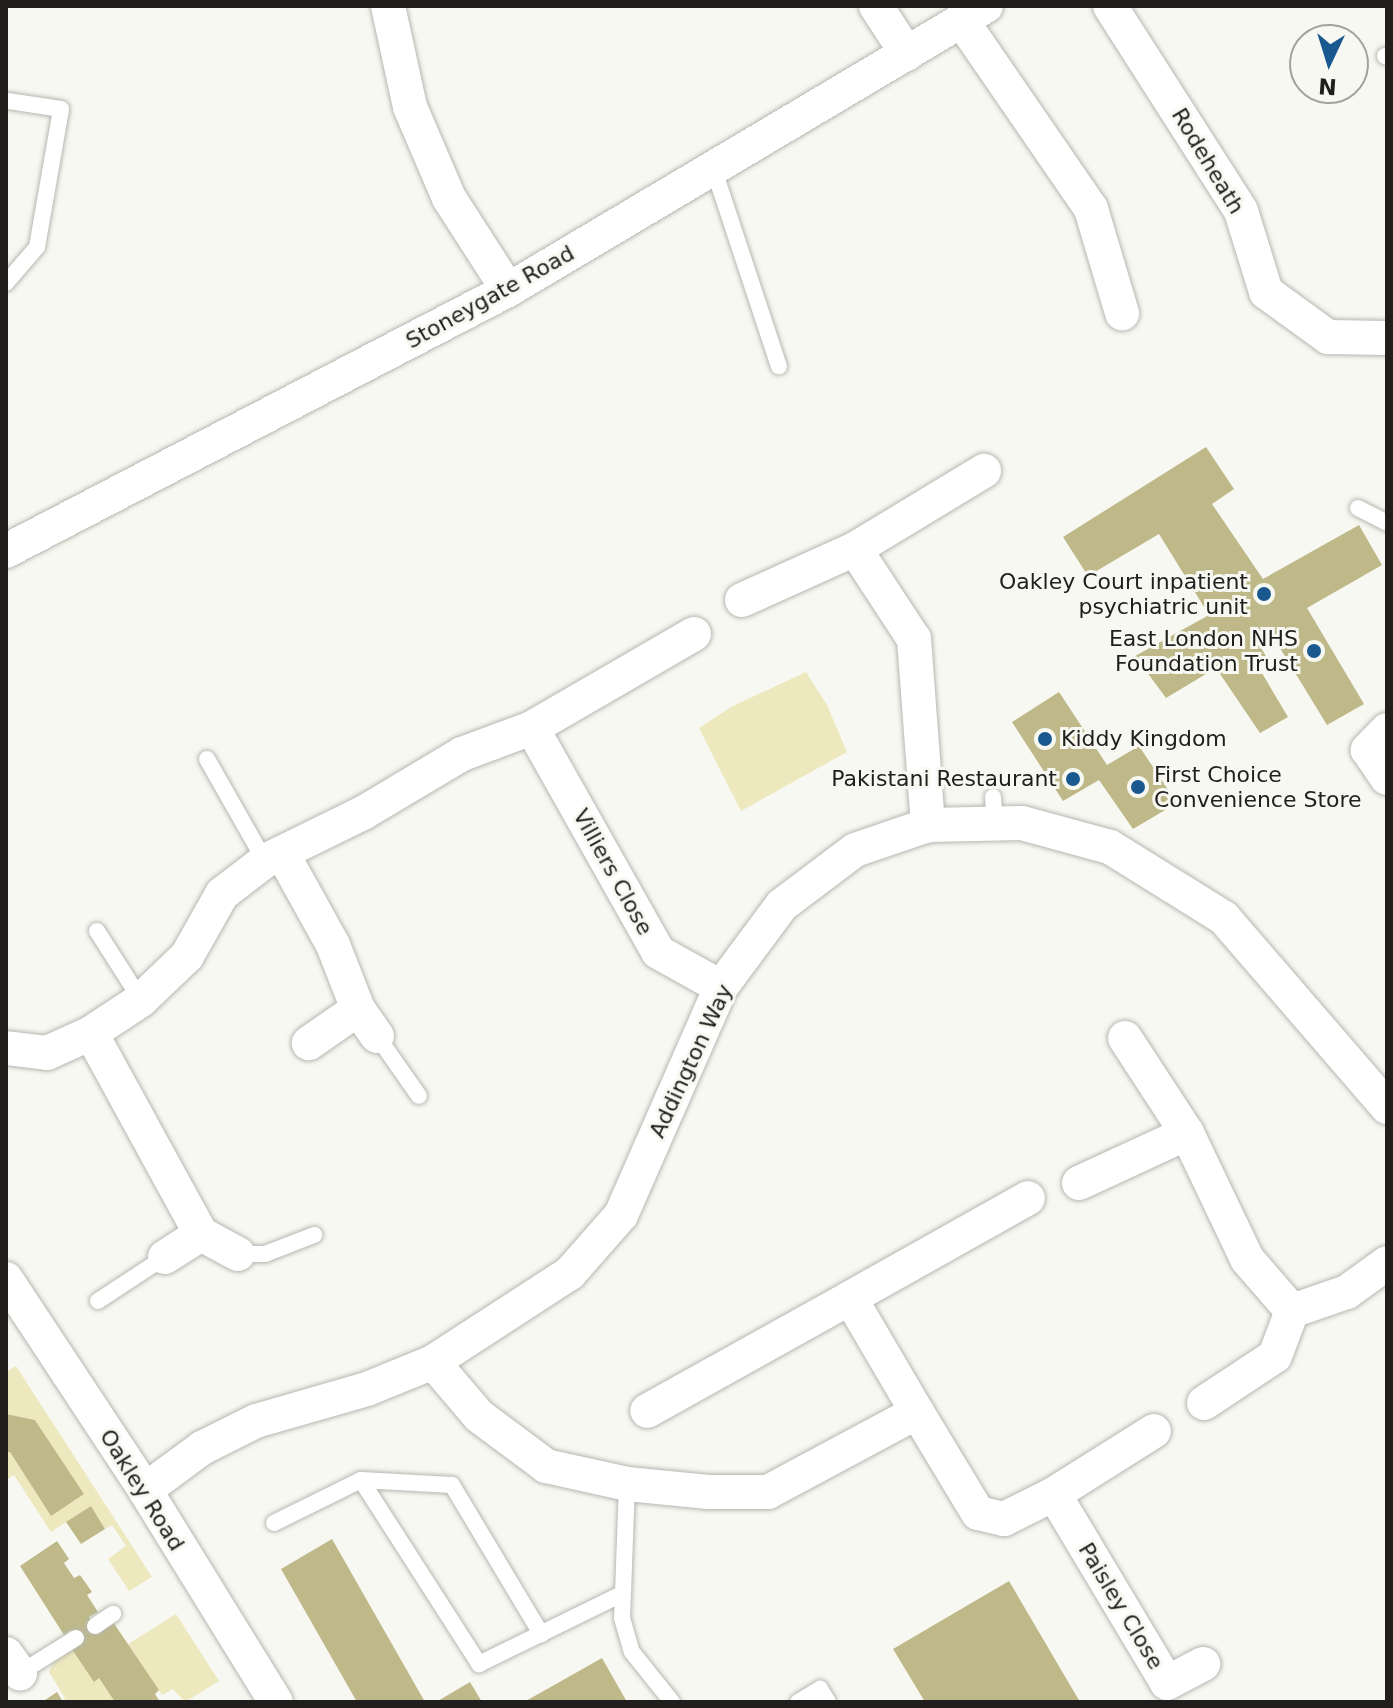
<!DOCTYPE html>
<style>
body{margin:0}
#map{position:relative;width:1393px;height:1708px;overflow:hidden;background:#f8f8f2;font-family:"DejaVu Sans",sans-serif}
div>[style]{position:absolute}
.green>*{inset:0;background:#ede8bd}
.building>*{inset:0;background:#bfb989}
.roads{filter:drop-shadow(0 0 2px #b7b7b1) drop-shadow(0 0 2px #b7b7b1)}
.service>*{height:16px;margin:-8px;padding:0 8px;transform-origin:8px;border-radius:8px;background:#fff}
.minor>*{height:34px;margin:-17px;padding:0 17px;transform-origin:17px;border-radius:17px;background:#fff}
.dots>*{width:22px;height:22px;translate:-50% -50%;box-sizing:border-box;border:4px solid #f8f8f2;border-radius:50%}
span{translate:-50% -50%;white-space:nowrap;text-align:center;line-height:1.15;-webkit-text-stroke:6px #f8f8f2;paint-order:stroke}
.street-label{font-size:22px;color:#201f1d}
.poi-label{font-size:22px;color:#201f1d}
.right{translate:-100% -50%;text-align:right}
.left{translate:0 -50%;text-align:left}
.frame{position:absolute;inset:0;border:8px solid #201f1d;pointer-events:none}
.north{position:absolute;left:1289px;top:24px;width:80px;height:80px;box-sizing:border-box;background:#f8f8f2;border:2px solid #a2a19d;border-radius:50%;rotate:184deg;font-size:22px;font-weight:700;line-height:32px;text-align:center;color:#201f1d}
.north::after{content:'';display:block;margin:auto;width:28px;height:36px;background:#1a598f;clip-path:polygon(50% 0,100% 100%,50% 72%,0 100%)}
</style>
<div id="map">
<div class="green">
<i style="clip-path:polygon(806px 672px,827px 705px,847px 752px,741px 811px,699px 728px,731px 707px)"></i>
<i style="clip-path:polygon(16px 1366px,152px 1577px,129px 1591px,108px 1559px,126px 1546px,112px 1525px,105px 1529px,91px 1506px,51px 1532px,14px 1475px,6px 1480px,6px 1452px,10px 1452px,51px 1515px,84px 1494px,35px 1420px,6px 1414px,6px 1372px)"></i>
<i style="clip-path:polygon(176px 1614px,219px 1681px,185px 1702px,173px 1689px,162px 1695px,128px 1644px)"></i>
<i style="clip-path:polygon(71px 1648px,94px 1681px,99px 1678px,115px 1702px,63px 1702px,65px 1698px,49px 1672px,55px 1659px)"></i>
</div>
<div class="building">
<i style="clip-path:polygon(1206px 447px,1234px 489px,1212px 504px,1263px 579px,1359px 525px,1382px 565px,1307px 608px,1364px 704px,1327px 725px,1269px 630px,1256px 639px,1267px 658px,1256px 663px,1288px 717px,1260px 733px,1216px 668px,1166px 698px,1135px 656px,1209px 615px,1159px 534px,1088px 576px,1063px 537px)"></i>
<i style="clip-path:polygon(1059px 692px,1107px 765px,1139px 746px,1177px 803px,1133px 829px,1099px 780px,1063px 801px,1012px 722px)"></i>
<i style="clip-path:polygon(6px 1414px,35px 1420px,84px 1494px,51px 1516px,10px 1452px,6px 1452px)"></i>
<i style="clip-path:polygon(91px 1506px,105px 1529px,81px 1544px,66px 1522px)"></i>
<i style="clip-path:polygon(332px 1539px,425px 1702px,357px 1702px,281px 1569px)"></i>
<i style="clip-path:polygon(57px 1541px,69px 1559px,64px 1563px,74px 1578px,80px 1575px,92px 1592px,87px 1595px,98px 1612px,89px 1617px,98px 1631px,113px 1622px,159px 1690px,155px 1694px,160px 1702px,115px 1702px,99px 1678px,94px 1682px,71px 1648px,79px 1643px,71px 1630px,64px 1635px,20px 1566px)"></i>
<i style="clip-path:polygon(1009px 1581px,1080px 1702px,925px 1702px,893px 1649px)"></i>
<i style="clip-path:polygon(602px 1658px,627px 1702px,524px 1702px)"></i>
<i style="clip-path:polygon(470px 1682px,482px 1702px,436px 1702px)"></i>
<i style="clip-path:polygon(57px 1692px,63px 1702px,42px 1702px)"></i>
</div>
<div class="roads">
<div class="service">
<i style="left:1385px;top:56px;width:2px;rotate:27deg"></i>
<i style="left:713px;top:167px;width:210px;rotate:71.7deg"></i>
<i style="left:6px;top:283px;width:48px;rotate:-49.3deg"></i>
<i style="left:37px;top:247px;width:140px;rotate:-80.1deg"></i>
<i style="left:61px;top:109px;width:54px;rotate:-171.4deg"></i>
<i style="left:1358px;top:508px;width:33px;rotate:27deg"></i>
<i style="left:207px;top:759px;width:117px;rotate:60.4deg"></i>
<i style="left:993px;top:797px;width:26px;rotate:86deg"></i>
<i style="left:97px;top:931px;width:82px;rotate:57.5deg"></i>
<i style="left:377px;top:1036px;width:73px;rotate:55deg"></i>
<i style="left:238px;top:1254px;width:27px"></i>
<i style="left:265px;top:1254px;width:53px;rotate:-21.2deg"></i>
<i style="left:98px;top:1301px;width:80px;rotate:-33.3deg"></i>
<i style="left:361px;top:1480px;width:219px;rotate:57.3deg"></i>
<i style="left:479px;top:1664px;width:159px;rotate:-26.1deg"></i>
<i style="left:627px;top:1484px;width:134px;rotate:92.1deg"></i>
<i style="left:622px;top:1618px;width:35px;rotate:74deg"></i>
<i style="left:632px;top:1652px;width:64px;rotate:51.3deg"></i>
<i style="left:274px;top:1523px;width:97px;rotate:-26.3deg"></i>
<i style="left:361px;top:1480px;width:91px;rotate:3.1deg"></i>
<i style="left:452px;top:1485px;width:174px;rotate:59.1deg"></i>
<i style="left:95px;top:1626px;width:22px;rotate:-34deg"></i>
<i style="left:20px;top:1673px;width:66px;rotate:-32deg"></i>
<i style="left:798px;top:1702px;width:26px;rotate:-31deg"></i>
<i style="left:820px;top:1689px;width:15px;rotate:58deg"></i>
</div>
<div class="minor">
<i style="left:388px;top:6px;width:103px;rotate:77.7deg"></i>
<i style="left:410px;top:107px;width:99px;rotate:66.8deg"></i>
<i style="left:449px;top:198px;width:109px;rotate:57.3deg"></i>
<i style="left:876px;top:6px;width:57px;rotate:57.1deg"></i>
<i style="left:1110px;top:6px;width:243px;rotate:57.4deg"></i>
<i style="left:1241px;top:211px;width:85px;rotate:72.8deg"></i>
<i style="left:1266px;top:292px;width:77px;rotate:36deg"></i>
<i style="left:1328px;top:337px;width:59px;rotate:1deg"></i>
<i style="left:962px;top:21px;width:228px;rotate:55.5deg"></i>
<i style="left:1091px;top:209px;width:109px;rotate:73.4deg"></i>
<i style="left:855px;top:549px;width:108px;rotate:56.8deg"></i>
<i style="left:914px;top:639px;width:187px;rotate:85.7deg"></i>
<i style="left:6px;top:551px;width:566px;rotate:-27.47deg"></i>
<i style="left:508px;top:290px;width:556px;rotate:-30.72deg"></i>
<i style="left:742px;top:600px;width:124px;rotate:-24.3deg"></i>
<i style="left:855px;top:549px;width:151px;rotate:-31.2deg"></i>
<i style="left:694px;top:634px;width:187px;rotate:149.9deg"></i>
<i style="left:532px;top:728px;width:257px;rotate:60.6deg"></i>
<i style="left:658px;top:952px;width:72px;rotate:29.1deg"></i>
<i style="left:1387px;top:730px;width:28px;rotate:134deg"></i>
<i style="left:1368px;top:750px;width:34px;rotate:56deg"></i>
<i style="left:282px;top:853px;width:105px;rotate:61deg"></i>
<i style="left:333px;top:945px;width:69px;rotate:68.7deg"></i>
<i style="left:358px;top:1009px;width:60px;rotate:145.2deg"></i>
<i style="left:358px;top:1009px;width:33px;rotate:55deg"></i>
<i style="left:1125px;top:1038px;width:113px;rotate:56.9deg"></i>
<i style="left:1187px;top:1133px;width:140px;rotate:64.5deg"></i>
<i style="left:1247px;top:1259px;width:69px;rotate:49.1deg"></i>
<i style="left:1292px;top:1311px;width:58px;rotate:-19.1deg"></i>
<i style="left:1347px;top:1292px;width:49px;rotate:-35.9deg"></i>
<i style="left:6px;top:1048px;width:41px;rotate:7deg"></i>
<i style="left:47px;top:1053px;width:48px;rotate:-24.4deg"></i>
<i style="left:1079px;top:1183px;width:119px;rotate:-24.8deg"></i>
<i style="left:201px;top:1234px;width:229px;rotate:-118.7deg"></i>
<i style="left:91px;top:1033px;width:60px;rotate:-33.4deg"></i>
<i style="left:141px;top:1000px;width:64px;rotate:-43.7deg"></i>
<i style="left:187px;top:956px;width:71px;rotate:-60.6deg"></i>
<i style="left:222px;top:894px;width:54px;rotate:-37.5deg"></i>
<i style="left:265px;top:861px;width:109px;rotate:-26.1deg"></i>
<i style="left:363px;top:813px;width:115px;rotate:-30.8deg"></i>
<i style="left:462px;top:754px;width:75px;rotate:-20.4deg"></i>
<i style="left:165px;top:1257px;width:43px;rotate:-32.6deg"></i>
<i style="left:201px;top:1234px;width:42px;rotate:28.4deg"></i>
<i style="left:6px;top:1279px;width:253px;rotate:56.6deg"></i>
<i style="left:145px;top:1490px;width:249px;rotate:58.3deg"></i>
<i style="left:850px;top:1298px;width:204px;rotate:-29.3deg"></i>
<i style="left:433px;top:1362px;width:71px;rotate:49.6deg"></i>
<i style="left:479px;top:1416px;width:84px;rotate:36.7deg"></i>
<i style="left:546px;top:1466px;width:83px;rotate:12.5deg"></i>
<i style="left:627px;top:1484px;width:82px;rotate:5.6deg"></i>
<i style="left:709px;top:1492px;width:59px"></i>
<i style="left:768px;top:1492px;width:169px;rotate:-28.2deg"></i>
<i style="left:917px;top:1412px;width:132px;rotate:-120.4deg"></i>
<i style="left:850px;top:1298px;width:232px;rotate:150.9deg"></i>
<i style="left:1204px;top:1403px;width:85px;rotate:-33.5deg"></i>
<i style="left:1275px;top:1356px;width:48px;rotate:-69.3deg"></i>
<i style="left:917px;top:1412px;width:118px;rotate:58.9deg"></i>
<i style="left:978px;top:1513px;width:27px;rotate:13deg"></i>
<i style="left:1004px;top:1519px;width:56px;rotate:-26.6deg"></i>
<i style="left:1054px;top:1494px;width:118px;rotate:-32.2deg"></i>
<i style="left:145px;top:1490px;width:71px;rotate:-36.4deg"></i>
<i style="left:202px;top:1448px;width:60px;rotate:-26.6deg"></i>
<i style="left:256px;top:1421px;width:116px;rotate:-16.1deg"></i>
<i style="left:367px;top:1389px;width:71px;rotate:-22.2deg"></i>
<i style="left:433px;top:1362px;width:163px;rotate:-33deg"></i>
<i style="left:570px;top:1273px;width:77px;rotate:-48.7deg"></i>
<i style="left:621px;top:1215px;width:249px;rotate:-66.3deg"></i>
<i style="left:721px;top:987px;width:102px;rotate:-53.4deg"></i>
<i style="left:782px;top:905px;width:91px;rotate:-37deg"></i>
<i style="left:855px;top:850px;width:77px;rotate:-18.9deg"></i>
<i style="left:928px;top:825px;width:94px;rotate:-1.2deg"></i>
<i style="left:1022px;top:823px;width:91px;rotate:15.3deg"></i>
<i style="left:1110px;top:847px;width:134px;rotate:31.9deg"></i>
<i style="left:1224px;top:918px;width:250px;rotate:49.2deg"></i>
<i style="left:1054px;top:1494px;width:220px;rotate:59.1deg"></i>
<i style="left:1167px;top:1683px;width:41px;rotate:-27.8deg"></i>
<i style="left:6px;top:1654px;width:24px;rotate:54deg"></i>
</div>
</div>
<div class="dots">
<i style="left:1264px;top:594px;background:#1a598f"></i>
<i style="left:1314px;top:651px;background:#1a598f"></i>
<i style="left:1045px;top:739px;background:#1a598f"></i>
<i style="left:1073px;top:779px;background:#1a598f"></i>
<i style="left:1138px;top:787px;background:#1a598f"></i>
</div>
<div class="street-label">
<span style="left:1208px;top:161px;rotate:59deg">Rodeheath</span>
<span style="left:490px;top:297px;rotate:-29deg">Stoneygate Road</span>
<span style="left:613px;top:872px;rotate:61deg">Villiers Close</span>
<span style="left:691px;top:1061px;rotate:-65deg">Addington Way</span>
<span style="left:142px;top:1490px;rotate:58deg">Oakley Road</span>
<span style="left:1121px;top:1606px;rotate:59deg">Paisley Close</span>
</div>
<div class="poi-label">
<span class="right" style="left:1248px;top:594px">Oakley Court inpatient<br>psychiatric unit</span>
<span class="right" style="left:1298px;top:651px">East London NHS<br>Foundation Trust</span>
<span class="left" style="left:1061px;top:739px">Kiddy Kingdom</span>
<span class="left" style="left:1154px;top:787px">First Choice<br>Convenience Store</span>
<span class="right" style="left:1057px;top:779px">Pakistani Restaurant</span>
</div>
<div class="frame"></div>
<div class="north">N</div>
</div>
